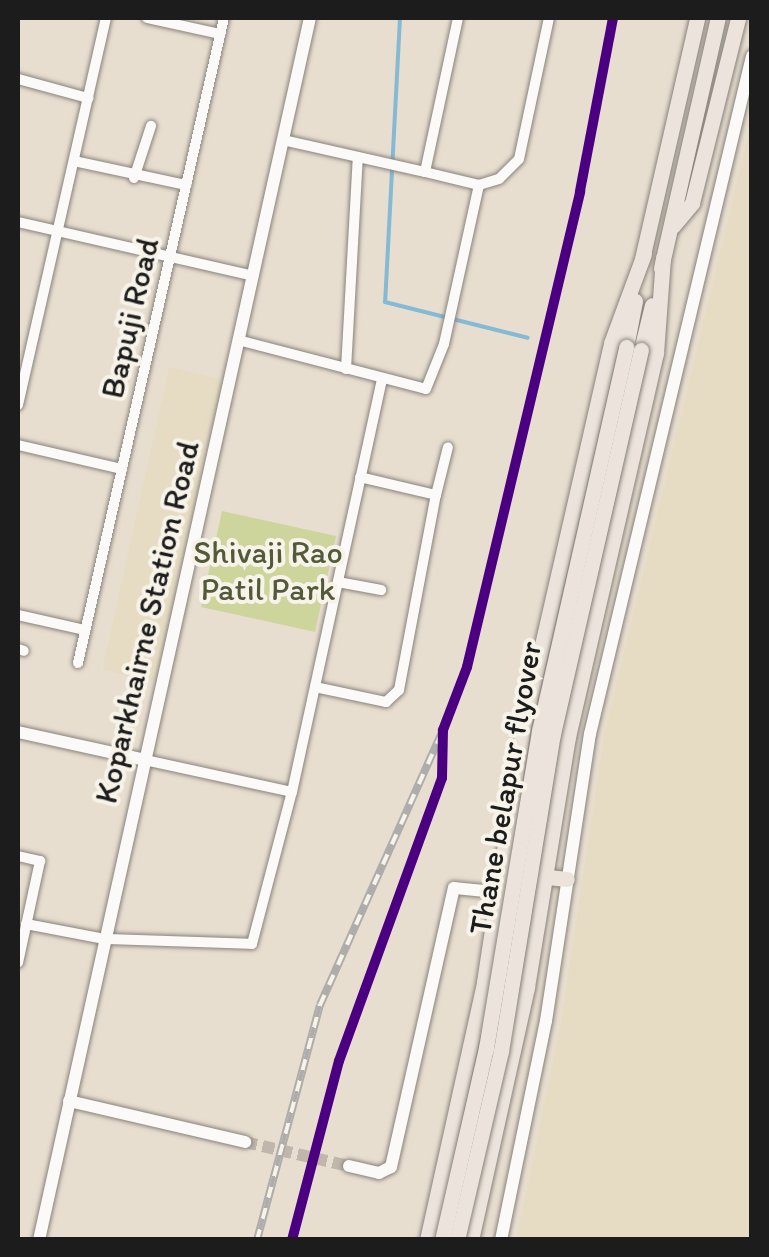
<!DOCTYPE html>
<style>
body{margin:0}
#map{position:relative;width:769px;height:1257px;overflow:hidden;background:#e8ded0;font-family:Itim,sans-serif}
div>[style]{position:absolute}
.built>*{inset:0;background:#e6dcc4}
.green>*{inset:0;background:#cdd59c}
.stream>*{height:4px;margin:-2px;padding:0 2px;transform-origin:2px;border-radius:2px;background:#84bad3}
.tertiary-tunnel>*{height:12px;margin-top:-6px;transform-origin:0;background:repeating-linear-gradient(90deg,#bfb7ac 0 12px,transparent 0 18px)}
.roads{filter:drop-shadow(0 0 2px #88837c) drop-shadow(0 0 2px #88837c)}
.minor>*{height:10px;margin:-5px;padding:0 5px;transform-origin:5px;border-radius:5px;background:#fcfaf8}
.tertiary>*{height:12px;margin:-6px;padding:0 6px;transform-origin:6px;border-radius:6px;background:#fcfaf8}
.primary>*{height:15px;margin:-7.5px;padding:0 7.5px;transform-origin:7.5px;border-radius:7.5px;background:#ece4dc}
.rail>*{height:8px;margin-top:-4px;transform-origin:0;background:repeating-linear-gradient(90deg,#f7f3e8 0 11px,#aeadab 0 22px);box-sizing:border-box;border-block:2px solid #aeadab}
.bridges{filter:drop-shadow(0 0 2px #88837c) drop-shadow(0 0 2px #88837c)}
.primary-bridge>*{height:15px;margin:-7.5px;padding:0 7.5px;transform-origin:7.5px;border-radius:7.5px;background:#ece4dc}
.rail-1>*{height:10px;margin:-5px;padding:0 5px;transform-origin:5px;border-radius:5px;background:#4b0082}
span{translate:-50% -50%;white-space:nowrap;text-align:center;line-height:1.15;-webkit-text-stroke:8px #f7f3e8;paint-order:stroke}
.street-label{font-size:32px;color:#1c1c1c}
.park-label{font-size:32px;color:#525a3a}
.frame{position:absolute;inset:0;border:20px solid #1c1c1c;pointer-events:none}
</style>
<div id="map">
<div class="built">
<i style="clip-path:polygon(751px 122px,751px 1239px,516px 1239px,561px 1021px,604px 735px)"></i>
<i style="clip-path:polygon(169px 367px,222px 379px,155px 682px,102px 670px)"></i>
</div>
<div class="green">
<i style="clip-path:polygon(222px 511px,336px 536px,315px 632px,201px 607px)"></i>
</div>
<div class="stream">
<i style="left:400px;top:18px;width:284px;rotate:93deg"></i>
<i style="left:385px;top:302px;width:147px;rotate:14.1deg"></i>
</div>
<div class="tertiary-tunnel">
<i style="left:245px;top:1142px;width:107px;rotate:13deg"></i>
</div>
<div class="roads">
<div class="minor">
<i style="left:147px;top:18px;width:75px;rotate:12.4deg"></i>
<i style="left:458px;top:18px;width:157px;rotate:102.1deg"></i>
<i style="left:425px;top:172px;width:56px;rotate:13.5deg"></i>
<i style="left:479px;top:185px;width:21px;rotate:-17deg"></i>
<i style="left:499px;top:179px;width:28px;rotate:-45deg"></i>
<i style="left:519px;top:159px;width:144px;rotate:-78deg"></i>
<i style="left:18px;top:79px;width:73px;rotate:15.2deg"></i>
<i style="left:283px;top:140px;width:146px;rotate:12.7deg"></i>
<i style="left:74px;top:161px;width:115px;rotate:12.1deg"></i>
<i style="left:134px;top:178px;width:55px;rotate:-71.9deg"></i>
<i style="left:18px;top:222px;width:241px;rotate:12.9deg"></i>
<i style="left:238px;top:340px;width:194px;rotate:14.6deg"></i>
<i style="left:426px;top:389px;width:48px;rotate:-68.2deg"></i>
<i style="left:444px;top:344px;width:163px;rotate:-77.6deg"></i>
<i style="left:346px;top:369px;width:212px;rotate:-86.8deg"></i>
<i style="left:18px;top:405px;width:397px;rotate:-77.2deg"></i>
<i style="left:18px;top:445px;width:107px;rotate:13deg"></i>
<i style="left:436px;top:495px;width:49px;rotate:-76deg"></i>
<i style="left:338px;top:582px;width:44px;rotate:10.5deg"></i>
<i style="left:18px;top:615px;width:69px;rotate:12.6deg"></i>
<i style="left:18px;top:649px;width:6px;rotate:18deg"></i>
<i style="left:78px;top:663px;width:661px;rotate:-77.25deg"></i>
<i style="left:315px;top:687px;width:73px;rotate:11.9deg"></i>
<i style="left:386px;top:702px;width:18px;rotate:-43deg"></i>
<i style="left:399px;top:690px;width:198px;rotate:-79.3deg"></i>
<i style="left:436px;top:495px;width:78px;rotate:-166.7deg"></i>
<i style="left:145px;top:760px;width:150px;rotate:12.3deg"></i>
<i style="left:292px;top:792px;width:423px;rotate:-77.7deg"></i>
<i style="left:18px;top:856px;width:23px;rotate:13deg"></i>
<i style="left:40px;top:861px;width:104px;rotate:102.2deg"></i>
<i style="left:26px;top:924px;width:80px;rotate:10.8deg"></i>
<i style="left:105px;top:939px;width:147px;rotate:1.9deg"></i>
<i style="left:252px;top:944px;width:157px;rotate:-75.3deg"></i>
</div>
<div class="tertiary">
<i style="left:18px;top:732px;width:130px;rotate:12.4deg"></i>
<i style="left:69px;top:1101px;width:181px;rotate:13.1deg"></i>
<i style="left:349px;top:1166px;width:31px;rotate:13deg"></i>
<i style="left:379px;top:1173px;width:13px;rotate:-27deg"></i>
<i style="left:391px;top:1167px;width:286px;rotate:-77.3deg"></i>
<i style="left:454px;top:888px;width:50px;rotate:5.7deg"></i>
<i style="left:39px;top:1240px;width:1252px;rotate:-77.5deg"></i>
<i style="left:501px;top:1240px;width:224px;rotate:-78.4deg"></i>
<i style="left:546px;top:1021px;width:290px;rotate:-81.3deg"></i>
<i style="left:590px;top:734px;width:697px;rotate:-76.56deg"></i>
</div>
<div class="primary">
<i style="left:673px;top:226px;width:30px;rotate:-50deg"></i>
<i style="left:692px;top:203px;width:191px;rotate:-76deg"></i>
<i style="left:642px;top:259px;width:247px;rotate:-77.1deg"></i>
<i style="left:661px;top:268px;width:256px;rotate:-77.2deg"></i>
<i style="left:626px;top:347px;width:47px;rotate:-78.9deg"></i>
<i style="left:641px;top:350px;width:46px;rotate:-76.3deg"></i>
<i style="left:538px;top:876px;width:29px;rotate:6deg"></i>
<i style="left:427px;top:1240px;width:264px;rotate:-77.5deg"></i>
<i style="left:484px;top:982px;width:257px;rotate:-81.3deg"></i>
<i style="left:523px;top:728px;width:395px;rotate:-77.1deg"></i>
<i style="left:611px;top:343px;width:95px;rotate:-69.7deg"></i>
<i style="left:471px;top:1240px;width:259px;rotate:-77.5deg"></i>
<i style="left:527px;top:987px;width:253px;rotate:-80.7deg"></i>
<i style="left:568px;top:737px;width:394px;rotate:-77.1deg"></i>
<i style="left:656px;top:353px;width:95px;rotate:-85.8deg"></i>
</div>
</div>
<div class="rail">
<i style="left:257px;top:1240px;width:243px;rotate:-75deg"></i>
<i style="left:320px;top:1005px;width:301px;rotate:-65.9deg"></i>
</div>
<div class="bridges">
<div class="primary-bridge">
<i style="left:442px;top:1240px;width:197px;rotate:-77.1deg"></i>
<i style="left:486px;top:1048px;width:321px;rotate:-80.5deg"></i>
<i style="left:539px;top:731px;width:394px;rotate:-77.2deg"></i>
<i style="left:457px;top:1240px;width:194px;rotate:-76.9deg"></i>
<i style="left:501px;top:1051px;width:321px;rotate:-80.7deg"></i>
<i style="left:553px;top:734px;width:394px;rotate:-77.1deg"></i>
</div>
</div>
<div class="rail-1">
<i style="left:292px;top:1240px;width:185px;rotate:-75.3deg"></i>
<i style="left:339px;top:1061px;width:301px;rotate:-70deg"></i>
<i style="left:442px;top:778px;width:48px;rotate:-88.8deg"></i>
<i style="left:443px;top:730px;width:67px;rotate:-69.1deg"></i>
<i style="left:467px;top:667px;width:489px;rotate:-76.6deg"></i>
<i style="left:580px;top:191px;width:176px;rotate:-79.2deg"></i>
</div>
<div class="street-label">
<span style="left:130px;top:318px;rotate:-77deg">Bapuji Road</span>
<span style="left:147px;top:622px;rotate:-77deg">Koparkhairne Station Road</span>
<span style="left:505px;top:788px;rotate:-80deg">Thane belapur flyover</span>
</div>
<div class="park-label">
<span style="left:268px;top:571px">Shivaji Rao<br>Patil Park</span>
</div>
<div class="frame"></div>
</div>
